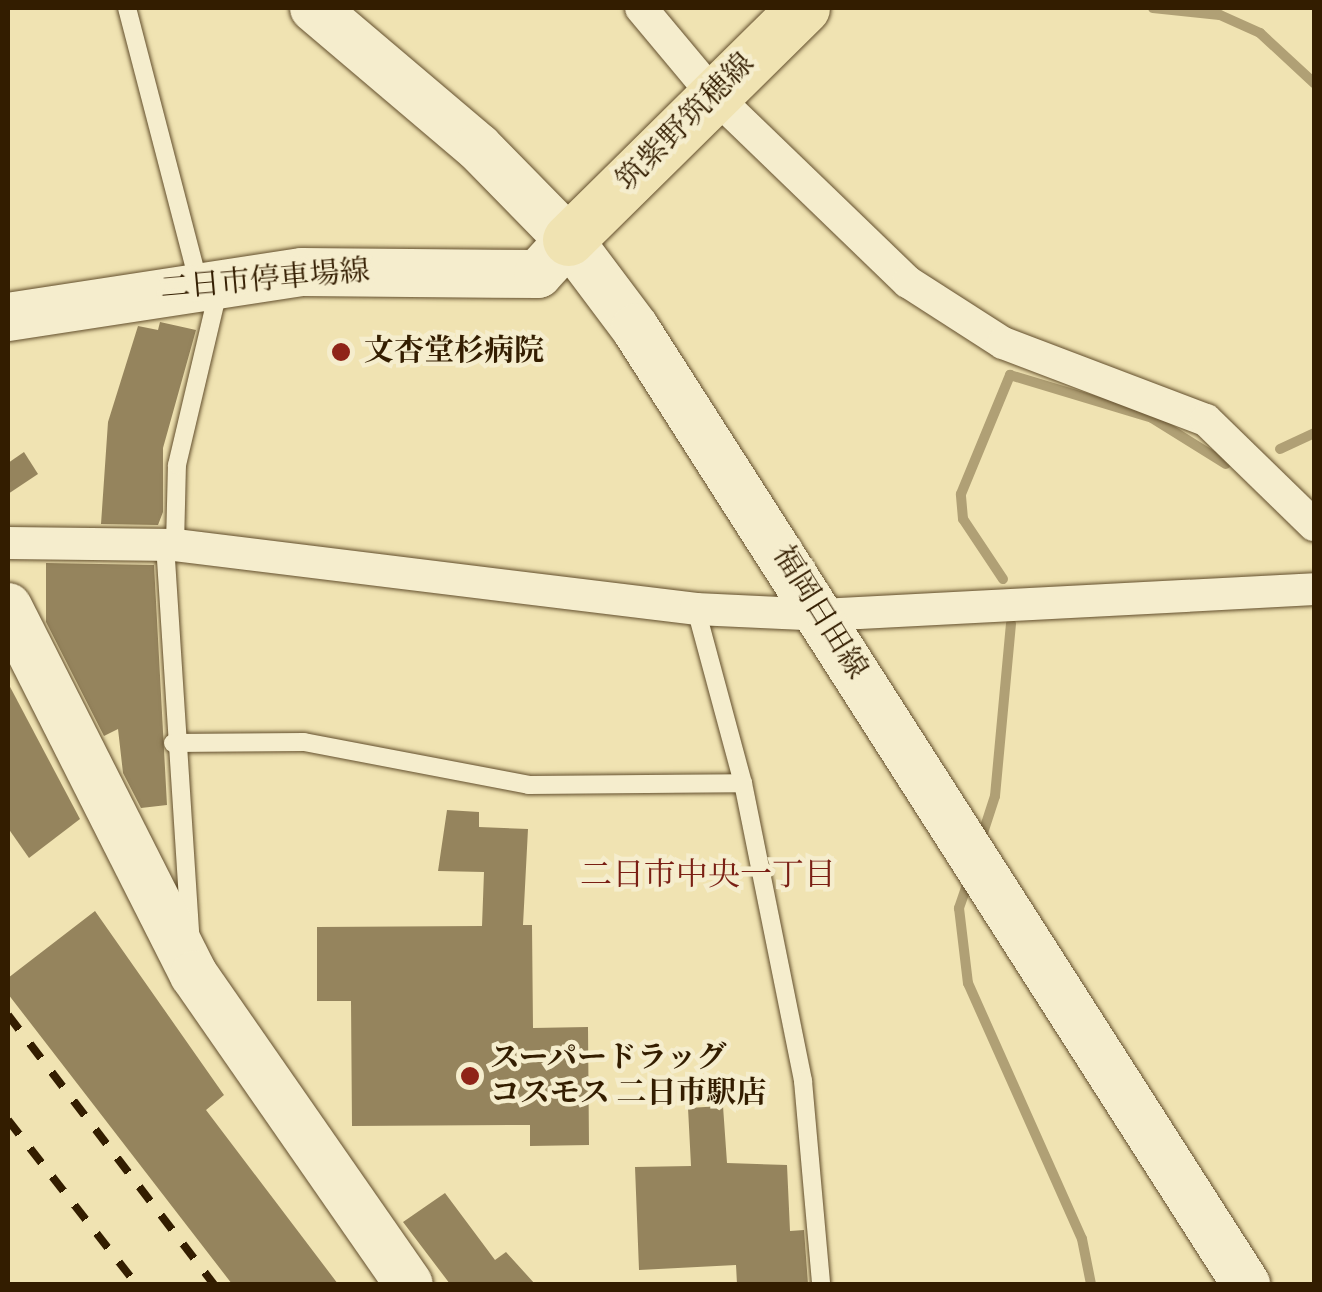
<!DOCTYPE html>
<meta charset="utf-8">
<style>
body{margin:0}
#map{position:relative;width:1322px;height:1292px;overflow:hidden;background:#f0e3b2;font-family:"IM FELL English","Noto Serif JP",serif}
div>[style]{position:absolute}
.stream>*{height:10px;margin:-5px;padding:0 5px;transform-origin:5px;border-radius:5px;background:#b0a075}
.building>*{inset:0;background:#95845d}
.roads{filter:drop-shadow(0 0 2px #624e2c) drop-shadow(0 0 2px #624e2c)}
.lane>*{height:18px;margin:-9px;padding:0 9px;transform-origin:9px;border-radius:9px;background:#f5edcd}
.street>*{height:32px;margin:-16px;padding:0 16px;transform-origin:16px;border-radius:16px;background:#f5edcd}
.secondary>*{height:48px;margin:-24px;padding:0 24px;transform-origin:24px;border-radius:24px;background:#f5edcd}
.primary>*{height:52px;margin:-26px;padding:0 26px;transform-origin:26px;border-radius:26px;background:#f0e3b2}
.rail>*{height:8px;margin-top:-4px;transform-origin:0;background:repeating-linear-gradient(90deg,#331d00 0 18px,transparent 0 36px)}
.dots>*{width:28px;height:28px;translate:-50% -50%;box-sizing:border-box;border:5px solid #f5edcd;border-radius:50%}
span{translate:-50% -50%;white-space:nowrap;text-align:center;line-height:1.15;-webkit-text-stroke:9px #f5edcd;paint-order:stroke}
.street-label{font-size:30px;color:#331d00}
.poi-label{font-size:30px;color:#331d00;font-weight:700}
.left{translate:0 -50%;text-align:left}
.neighbourhood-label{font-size:32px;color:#7a1f14}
.frame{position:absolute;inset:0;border:10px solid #331d00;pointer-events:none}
</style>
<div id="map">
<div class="stream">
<i style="left:1153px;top:8px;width:67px;rotate:6deg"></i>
<i style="left:1220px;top:15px;width:44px;rotate:24.2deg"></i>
<i style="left:1260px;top:33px;width:74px;rotate:42.8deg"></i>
<i style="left:1280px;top:449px;width:38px;rotate:-25deg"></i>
<i style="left:1003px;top:579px;width:72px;rotate:-123.7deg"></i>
<i style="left:963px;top:519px;width:25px;rotate:-95deg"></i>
<i style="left:961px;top:494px;width:129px;rotate:-67.6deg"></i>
<i style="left:1010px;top:375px;width:148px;rotate:16.8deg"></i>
<i style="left:1152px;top:418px;width:87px;rotate:31.9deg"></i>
<i style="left:983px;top:833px;width:39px;rotate:-72deg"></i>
<i style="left:995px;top:796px;width:173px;rotate:-84.7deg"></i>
<i style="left:968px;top:882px;width:28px;rotate:109deg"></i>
<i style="left:959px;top:908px;width:76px;rotate:83.2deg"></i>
<i style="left:968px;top:983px;width:280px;rotate:66deg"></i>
<i style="left:1082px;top:1239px;width:46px;rotate:78.7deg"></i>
</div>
<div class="building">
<i style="clip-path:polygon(160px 322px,196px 330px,163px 448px,163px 512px,158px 525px,101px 524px,108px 422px,138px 326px,158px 330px)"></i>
<i style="clip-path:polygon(24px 452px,38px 474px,8px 494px,8px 463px)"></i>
<i style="clip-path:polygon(46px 563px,154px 565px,167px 805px,141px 808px,123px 773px,118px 729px,104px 736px,46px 622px)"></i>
<i style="clip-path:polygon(8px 683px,80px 819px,29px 858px,8px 828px)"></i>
<i style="clip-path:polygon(447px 810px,479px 812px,479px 827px,528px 829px,523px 925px,532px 925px,533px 1028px,588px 1027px,589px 1145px,530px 1146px,530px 1125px,352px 1126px,351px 1001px,317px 1001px,317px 927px,482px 926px,484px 872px,438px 871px)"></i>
<i style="clip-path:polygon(95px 911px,224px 1095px,206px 1110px,338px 1284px,232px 1284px,8px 994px,8px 978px)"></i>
<i style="clip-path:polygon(723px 1106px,727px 1163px,787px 1165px,790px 1231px,804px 1230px,808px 1284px,737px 1284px,736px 1265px,639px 1270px,635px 1167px,691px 1166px,688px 1108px)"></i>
<i style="clip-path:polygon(445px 1193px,495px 1260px,506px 1252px,535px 1284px,450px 1284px,403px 1222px)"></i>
</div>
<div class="roads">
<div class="lane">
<i style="left:127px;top:8px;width:285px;rotate:75.4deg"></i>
<i style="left:165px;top:544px;width:390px;rotate:86.3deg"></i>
<i style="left:175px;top:545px;width:80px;rotate:-88.6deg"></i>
<i style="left:177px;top:465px;width:183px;rotate:-76.7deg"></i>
<i style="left:696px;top:609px;width:180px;rotate:74.9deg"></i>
<i style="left:743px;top:783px;width:304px;rotate:78.6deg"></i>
<i style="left:803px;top:1081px;width:204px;rotate:84.9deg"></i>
<i style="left:173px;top:743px;width:131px;rotate:-0.4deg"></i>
<i style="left:304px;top:742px;width:229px;rotate:10.8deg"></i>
<i style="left:529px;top:785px;width:214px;rotate:-0.5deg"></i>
</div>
<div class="street">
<i style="left:641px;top:8px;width:112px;rotate:50.1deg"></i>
<i style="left:713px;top:94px;width:271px;rotate:44deg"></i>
<i style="left:908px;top:282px;width:113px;rotate:32.7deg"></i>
<i style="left:1003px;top:343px;width:217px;rotate:20.8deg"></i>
<i style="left:1206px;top:420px;width:151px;rotate:44.2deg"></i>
<i style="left:8px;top:543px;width:167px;rotate:0.7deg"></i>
<i style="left:175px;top:545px;width:525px;rotate:7deg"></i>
<i style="left:696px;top:609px;width:125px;rotate:2.7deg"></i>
<i style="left:821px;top:615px;width:494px;rotate:-3deg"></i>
</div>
<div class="secondary">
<i style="left:314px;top:8px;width:215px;rotate:40.3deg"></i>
<i style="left:478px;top:147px;width:130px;rotate:45.6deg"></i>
<i style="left:569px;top:240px;width:110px;rotate:53.1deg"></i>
<i style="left:635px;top:328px;width:1135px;rotate:57.42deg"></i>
<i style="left:8px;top:317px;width:297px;rotate:-8.7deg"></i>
<i style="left:302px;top:272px;width:236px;rotate:0.5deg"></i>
<i style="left:538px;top:274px;width:46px;rotate:-47.6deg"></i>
<i style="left:8px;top:607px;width:412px;rotate:63.2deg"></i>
<i style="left:194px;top:975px;width:376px;rotate:55.2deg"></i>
</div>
<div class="primary">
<i style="left:569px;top:240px;width:330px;rotate:-44.6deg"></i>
</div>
</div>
<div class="rail">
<i style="left:8px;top:1015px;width:339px;rotate:52.6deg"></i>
<i style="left:8px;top:1120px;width:208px;rotate:52deg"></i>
</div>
<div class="dots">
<i style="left:341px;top:352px;background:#8f2418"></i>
<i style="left:470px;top:1076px;background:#8f2418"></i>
</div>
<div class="street-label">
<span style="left:686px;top:123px;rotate:-45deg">筑紫野筑穂線</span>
<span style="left:265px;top:281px;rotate:-5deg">二日市停車場線</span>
<span style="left:819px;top:613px;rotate:58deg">福岡日田線</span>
</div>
<div class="poi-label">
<span class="left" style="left:364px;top:352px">文杏堂杉病院</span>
<span class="left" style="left:490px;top:1076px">スーパードラッグ<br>コスモス 二日市駅店</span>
</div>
<div class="neighbourhood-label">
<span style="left:708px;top:877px">二日市中央一丁目</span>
</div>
<div class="frame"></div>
</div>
